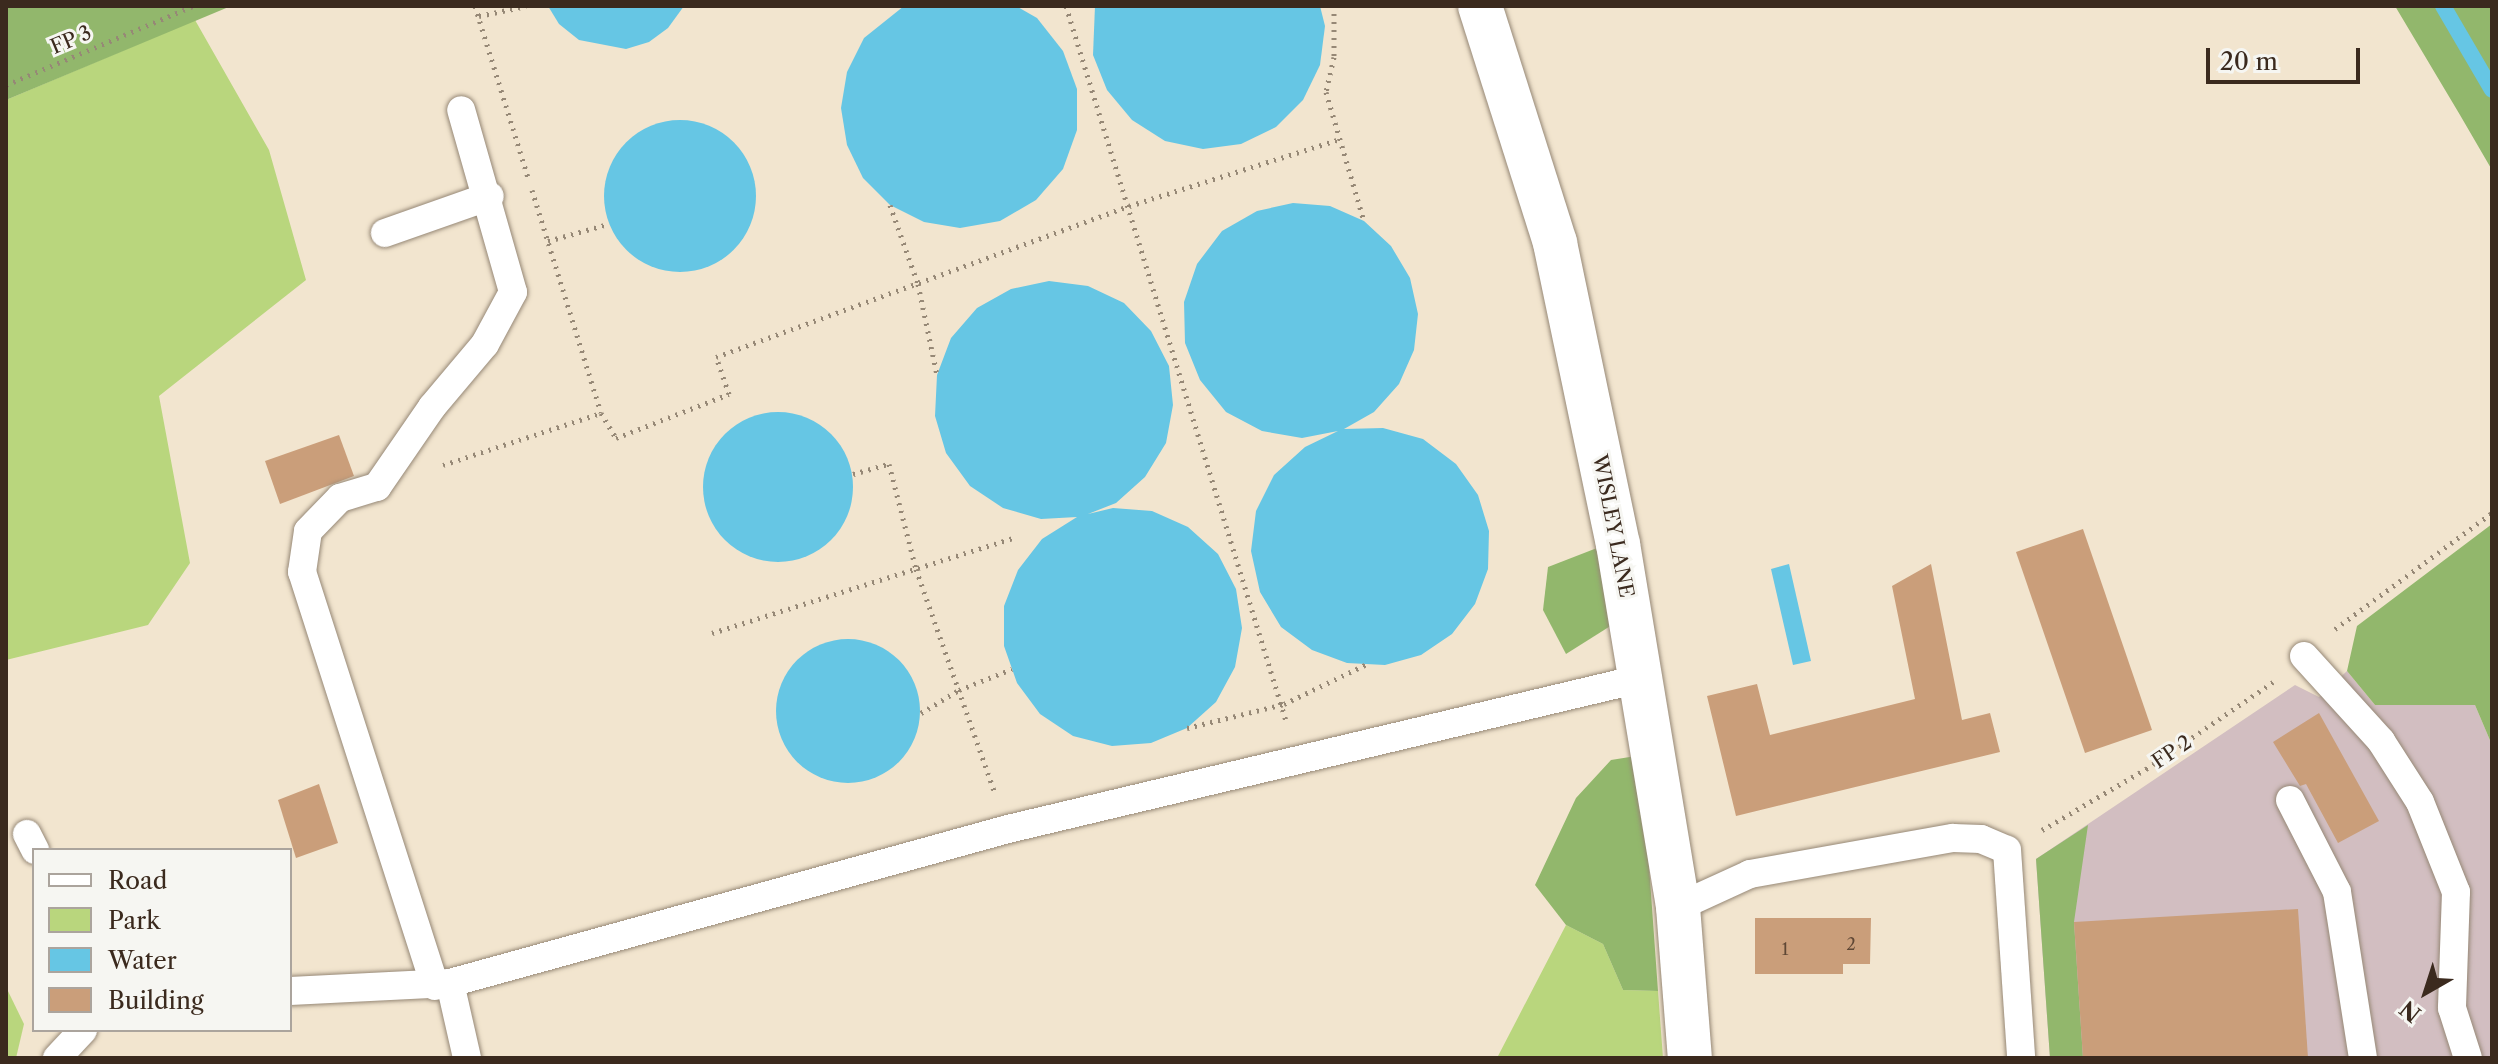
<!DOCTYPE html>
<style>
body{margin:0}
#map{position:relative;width:2498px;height:1064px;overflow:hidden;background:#f2e5cf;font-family:"Libre Caslon Text",serif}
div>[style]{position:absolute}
.industrial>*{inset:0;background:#d2bec1}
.green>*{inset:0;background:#b9d67d}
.forest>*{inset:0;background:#92b76c}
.water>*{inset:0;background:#66c6e4}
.round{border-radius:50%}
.stream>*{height:16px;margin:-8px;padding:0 8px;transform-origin:8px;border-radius:8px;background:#66c6e4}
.building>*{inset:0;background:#ca9e7a}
.path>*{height:5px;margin-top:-2.5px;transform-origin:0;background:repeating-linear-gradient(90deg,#968876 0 2px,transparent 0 8px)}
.roads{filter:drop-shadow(0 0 2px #968876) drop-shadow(0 0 2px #968876)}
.service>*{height:28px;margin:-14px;padding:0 14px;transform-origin:14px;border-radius:14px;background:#fff}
.minor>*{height:44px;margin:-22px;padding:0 22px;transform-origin:22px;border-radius:22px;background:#fff}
span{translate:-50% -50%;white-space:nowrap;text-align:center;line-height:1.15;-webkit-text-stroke:6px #f6f6f2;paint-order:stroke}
.number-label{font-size:16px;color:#5f4735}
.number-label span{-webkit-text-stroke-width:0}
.street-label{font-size:20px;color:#3b2a1e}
.frame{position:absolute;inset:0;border:8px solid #3b2a1e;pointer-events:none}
.legend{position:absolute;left:32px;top:848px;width:260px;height:184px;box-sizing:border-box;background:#f6f6f2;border:2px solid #aba49d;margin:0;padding:10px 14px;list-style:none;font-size:24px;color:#3b2a1e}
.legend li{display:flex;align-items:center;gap:16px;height:40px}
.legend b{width:40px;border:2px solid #aba49d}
.north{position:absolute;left:2386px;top:952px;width:80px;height:80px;-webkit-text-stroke:6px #f6f6f2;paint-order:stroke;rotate:219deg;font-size:22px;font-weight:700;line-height:32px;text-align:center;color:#3b2a1e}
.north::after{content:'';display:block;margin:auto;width:28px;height:36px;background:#3b2a1e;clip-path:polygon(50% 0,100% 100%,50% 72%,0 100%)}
.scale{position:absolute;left:2206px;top:48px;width:154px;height:36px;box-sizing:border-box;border:4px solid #3b2a1e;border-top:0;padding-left:10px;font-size:24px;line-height:28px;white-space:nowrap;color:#3b2a1e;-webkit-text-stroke:6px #f6f6f2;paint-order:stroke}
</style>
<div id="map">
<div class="industrial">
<i style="clip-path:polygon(2347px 671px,2375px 705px,2475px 705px,2492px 745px,2492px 1058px,2050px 1058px,2036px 859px,2295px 685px,2319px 697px)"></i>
</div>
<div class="green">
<i style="clip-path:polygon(195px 20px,269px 150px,306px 280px,159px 396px,190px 563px,148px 625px,6px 660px,6px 100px)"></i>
<i style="clip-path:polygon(1566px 925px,1603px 944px,1623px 990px,1658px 991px,1663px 1058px,1497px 1058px)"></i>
<i style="clip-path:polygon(6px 987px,24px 1024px,16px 1058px,6px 1058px)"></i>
</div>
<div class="forest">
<i style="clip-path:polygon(6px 6px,231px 6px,6px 100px)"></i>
<i style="clip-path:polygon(2395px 6px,2492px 6px,2492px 170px,2460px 115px)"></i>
<i style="clip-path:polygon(2492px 524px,2492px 745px,2475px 705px,2375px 705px,2347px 671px,2357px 626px)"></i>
<i style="clip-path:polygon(1597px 548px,1612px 625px,1566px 654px,1543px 610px,1548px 567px)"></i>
<i style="clip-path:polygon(1636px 756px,1644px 796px,1658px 991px,1623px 990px,1603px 944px,1566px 925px,1535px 885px,1576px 798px,1611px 760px)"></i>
<i style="clip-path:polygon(2088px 825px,2074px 922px,2083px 1058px,2050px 1058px,2036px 859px)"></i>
</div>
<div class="water">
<i style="clip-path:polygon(548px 6px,684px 6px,668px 28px,649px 42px,626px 49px,579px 40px,559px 24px)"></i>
<i style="clip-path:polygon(904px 6px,1016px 6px,1037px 18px,1063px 51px,1077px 89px,1077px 130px,1063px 169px,1036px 200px,1000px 221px,960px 228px,924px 222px,890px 205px,863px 178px,847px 145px,841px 108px,847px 72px,864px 38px)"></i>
<i style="clip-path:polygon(1095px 6px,1320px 6px,1325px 26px,1320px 65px,1303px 100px,1276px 127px,1241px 144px,1203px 149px,1165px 141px,1132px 120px,1107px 90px,1093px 55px)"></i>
<i class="round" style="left:604px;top:120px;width:152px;height:152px"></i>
<i style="clip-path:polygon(1293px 203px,1330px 206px,1364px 221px,1391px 246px,1410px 278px,1418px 314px,1414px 350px,1399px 384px,1374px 412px,1344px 429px,1383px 428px,1423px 439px,1456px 464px,1478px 495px,1489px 531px,1488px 569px,1475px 604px,1452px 634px,1421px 655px,1385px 665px,1347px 663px,1312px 650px,1281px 627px,1260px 592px,1251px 551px,1256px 511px,1274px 475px,1305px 447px,1338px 431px,1302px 438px,1262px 431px,1226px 412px,1200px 380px,1185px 343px,1184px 302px,1197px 264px,1222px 231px,1257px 211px)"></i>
<i style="clip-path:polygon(1049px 281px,1088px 286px,1124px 303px,1151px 331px,1169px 366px,1173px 405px,1166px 443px,1145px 477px,1116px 503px,1088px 514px,1113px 508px,1152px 511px,1188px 527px,1218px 554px,1236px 589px,1242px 628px,1235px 667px,1216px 702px,1187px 728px,1151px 743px,1112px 746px,1073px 736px,1040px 714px,1017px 683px,1004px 646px,1004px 606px,1018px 570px,1042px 539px,1077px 517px,1041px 519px,1003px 508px,970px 486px,946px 453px,935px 416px,937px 375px,951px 338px,977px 308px,1011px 289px)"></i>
<i class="round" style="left:703px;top:412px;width:150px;height:150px"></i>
<i style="clip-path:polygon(1789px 564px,1811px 661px,1793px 665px,1771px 569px)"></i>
<i class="round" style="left:776px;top:639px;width:144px;height:144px"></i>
</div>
<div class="stream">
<i style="left:2443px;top:6px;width:97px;rotate:59.7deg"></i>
</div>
<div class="building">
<i style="clip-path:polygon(339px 435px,354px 476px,280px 504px,265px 461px)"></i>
<i style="clip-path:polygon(2083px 529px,2152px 730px,2085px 753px,2016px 552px)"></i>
<i style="clip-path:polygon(1931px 564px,1962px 720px,1990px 713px,2000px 752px,1736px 816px,1707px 696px,1757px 684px,1770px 735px,1915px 699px,1892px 586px)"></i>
<i style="clip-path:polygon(2319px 713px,2379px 821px,2338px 843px,2306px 784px,2300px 786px,2273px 742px)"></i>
<i style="clip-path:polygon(319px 784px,338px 843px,296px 858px,278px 800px)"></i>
<i style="clip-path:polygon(2298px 909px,2308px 1058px,2083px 1058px,2074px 922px)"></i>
<i style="clip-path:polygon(1755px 918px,1871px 918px,1870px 964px,1843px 964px,1843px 974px,1755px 974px)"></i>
</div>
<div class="path">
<i style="left:475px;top:6px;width:179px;rotate:72.8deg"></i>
<i style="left:1066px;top:6px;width:751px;rotate:72.89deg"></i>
<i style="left:1334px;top:6px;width:51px;rotate:90deg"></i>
<i style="left:1334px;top:57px;width:36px;rotate:103deg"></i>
<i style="left:1326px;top:92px;width:134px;rotate:73.6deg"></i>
<i style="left:479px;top:16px;width:48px;rotate:-12deg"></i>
<i style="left:6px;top:85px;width:203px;rotate:-22.9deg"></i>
<i style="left:532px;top:190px;width:233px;rotate:72.8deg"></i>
<i style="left:601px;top:413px;width:29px;rotate:59deg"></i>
<i style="left:616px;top:438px;width:121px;rotate:-21.3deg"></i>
<i style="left:729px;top:394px;width:39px;rotate:-109deg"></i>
<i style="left:716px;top:357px;width:440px;rotate:-20.1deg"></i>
<i style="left:1129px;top:206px;width:221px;rotate:-17.6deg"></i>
<i style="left:890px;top:205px;width:84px;rotate:70.5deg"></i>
<i style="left:918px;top:284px;width:93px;rotate:78.2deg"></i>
<i style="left:548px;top:241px;width:62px;rotate:-15.8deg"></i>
<i style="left:443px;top:465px;width:166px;rotate:-18.2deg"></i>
<i style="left:853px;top:474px;width:37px;rotate:-16deg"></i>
<i style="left:889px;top:464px;width:108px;rotate:75.6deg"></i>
<i style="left:916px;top:569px;width:238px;rotate:70.6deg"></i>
<i style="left:2335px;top:629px;width:195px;rotate:-36.5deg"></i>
<i style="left:712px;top:633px;width:317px;rotate:-17.5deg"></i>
<i style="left:921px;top:713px;width:44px;rotate:-31.2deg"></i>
<i style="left:959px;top:690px;width:57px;rotate:-21.6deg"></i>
<i style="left:1187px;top:728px;width:100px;rotate:-13.9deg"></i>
<i style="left:1284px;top:704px;width:92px;rotate:-25.7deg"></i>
<i style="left:2042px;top:830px;width:121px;rotate:-30.4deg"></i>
<i style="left:2146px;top:769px;width:154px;rotate:-34.4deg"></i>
</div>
<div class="roads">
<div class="service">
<i style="left:385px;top:233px;width:111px;rotate:-19.4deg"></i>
<i style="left:2304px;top:656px;width:115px;rotate:47.8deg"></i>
<i style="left:2381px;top:741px;width:72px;rotate:57.4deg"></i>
<i style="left:2420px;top:802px;width:97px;rotate:68.2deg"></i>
<i style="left:2456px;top:892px;width:116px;rotate:92deg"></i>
<i style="left:2452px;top:1008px;width:52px;rotate:72.3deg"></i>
<i style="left:2290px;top:800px;width:103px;rotate:62.9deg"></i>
<i style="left:2337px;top:892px;width:168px;rotate:81.1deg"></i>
<i style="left:27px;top:834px;width:18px;rotate:63deg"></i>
<i style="left:1678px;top:907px;width:79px;rotate:-24.6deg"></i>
<i style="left:1750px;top:874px;width:206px;rotate:-10.1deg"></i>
<i style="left:1953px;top:838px;width:28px;rotate:2deg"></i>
<i style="left:1981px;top:839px;width:28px;rotate:23deg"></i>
<i style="left:2007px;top:850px;width:208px;rotate:86.1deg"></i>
<i style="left:450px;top:983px;width:77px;rotate:77.2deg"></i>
<i style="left:435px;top:986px;width:435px;rotate:-107.8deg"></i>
<i style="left:302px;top:572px;width:41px;rotate:-81.7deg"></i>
<i style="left:308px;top:531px;width:46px;rotate:-45.9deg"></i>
<i style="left:340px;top:498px;width:39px;rotate:-17deg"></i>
<i style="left:377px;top:487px;width:97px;rotate:-55.5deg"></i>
<i style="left:432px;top:407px;width:82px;rotate:-49.9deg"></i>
<i style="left:485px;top:344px;width:59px;rotate:-61.7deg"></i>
<i style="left:513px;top:292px;width:189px;rotate:-105.9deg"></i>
<i style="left:290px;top:991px;width:160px;rotate:-2.9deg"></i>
<i style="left:450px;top:983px;width:579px;rotate:-15.43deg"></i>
<i style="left:1008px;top:829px;width:649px;rotate:-13.37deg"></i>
<i style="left:57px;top:1058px;width:38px;rotate:-47deg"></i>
</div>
<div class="minor">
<i style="left:1480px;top:6px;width:249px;rotate:72.4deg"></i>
<i style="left:1555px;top:243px;width:308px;rotate:78.2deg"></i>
<i style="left:1618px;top:544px;width:368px;rotate:80.6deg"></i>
<i style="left:1678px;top:907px;width:151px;rotate:85.5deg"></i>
</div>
</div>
<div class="number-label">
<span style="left:1851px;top:944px">2</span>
<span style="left:1785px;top:949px">1</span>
</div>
<div class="street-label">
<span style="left:71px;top:40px;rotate:-23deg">FP 3</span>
<span style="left:1613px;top:526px;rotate:79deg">WISLEY LANE</span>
<span style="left:2172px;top:752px;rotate:-34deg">FP 2</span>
</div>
<div class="frame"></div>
<ul class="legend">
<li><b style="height:10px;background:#fff"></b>Road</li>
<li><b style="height:22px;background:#b9d67d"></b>Park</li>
<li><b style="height:22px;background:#66c6e4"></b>Water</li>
<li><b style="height:22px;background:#ca9e7a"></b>Building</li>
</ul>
<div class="north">N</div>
<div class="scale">20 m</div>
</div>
